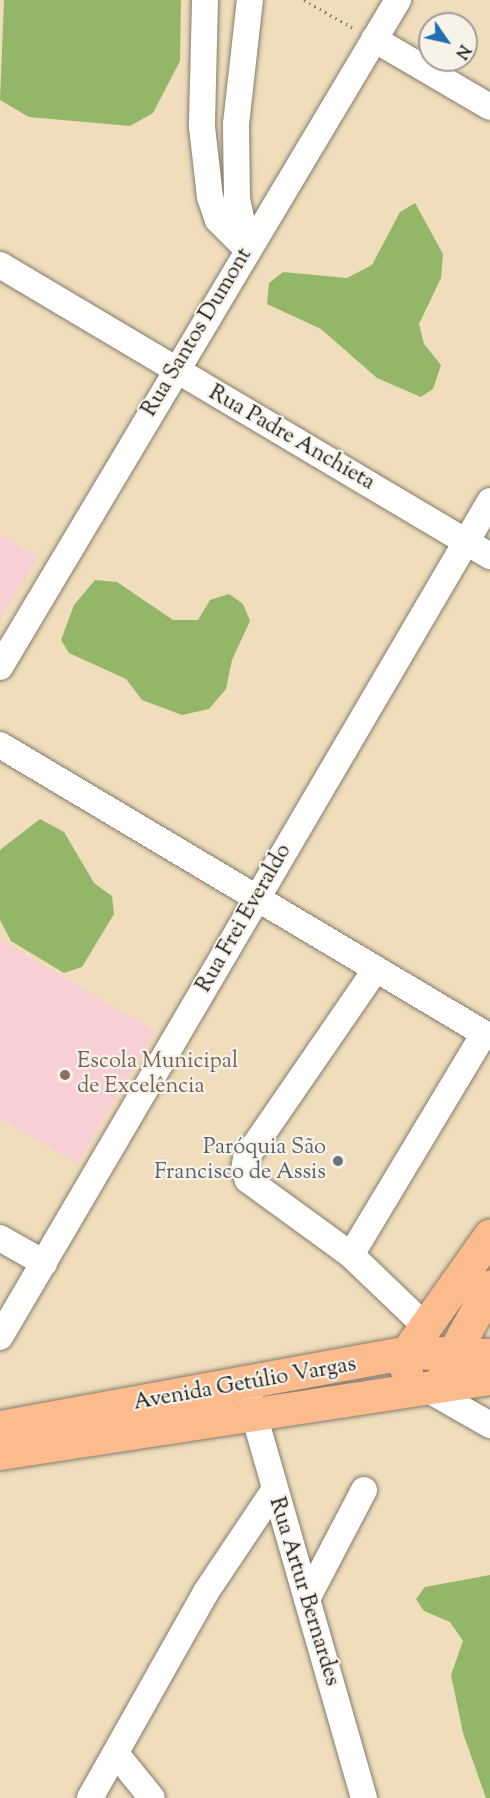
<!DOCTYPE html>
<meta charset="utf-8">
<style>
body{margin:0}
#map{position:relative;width:490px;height:1798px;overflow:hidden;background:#efddbc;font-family:"Sorts Mill Goudy",serif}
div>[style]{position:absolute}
.built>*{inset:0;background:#f7cfd5}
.forest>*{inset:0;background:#94b669}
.path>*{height:3px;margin-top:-1.5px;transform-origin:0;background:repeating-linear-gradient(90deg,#867c6c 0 1.5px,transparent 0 6px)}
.roads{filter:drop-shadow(0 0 2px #867c6c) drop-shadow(0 0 2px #867c6c)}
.minor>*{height:26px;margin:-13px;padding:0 13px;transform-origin:13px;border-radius:13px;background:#fff}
.major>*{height:33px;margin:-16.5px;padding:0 16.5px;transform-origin:16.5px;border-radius:16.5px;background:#fbbb8d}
.dots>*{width:16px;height:16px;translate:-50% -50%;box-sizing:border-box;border:3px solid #f7f3e8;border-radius:50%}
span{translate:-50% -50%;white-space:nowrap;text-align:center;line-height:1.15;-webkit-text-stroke:4.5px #f7f3e8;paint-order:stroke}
.street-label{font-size:22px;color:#1c1c1c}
.education-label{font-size:22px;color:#785e54}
.left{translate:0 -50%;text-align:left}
.worship-label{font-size:22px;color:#5b616d}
.right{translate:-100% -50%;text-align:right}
.north{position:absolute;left:418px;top:12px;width:60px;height:60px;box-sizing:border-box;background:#f7f3e8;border:2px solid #9f9d96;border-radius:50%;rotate:124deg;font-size:16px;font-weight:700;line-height:24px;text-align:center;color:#1c1c1c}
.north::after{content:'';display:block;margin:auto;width:21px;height:27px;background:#1f6fb2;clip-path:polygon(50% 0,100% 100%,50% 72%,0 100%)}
</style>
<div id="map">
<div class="built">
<i style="clip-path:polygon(0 535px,38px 557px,0 618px)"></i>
<i style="clip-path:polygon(0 940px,155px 1031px,77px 1164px,0 1118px)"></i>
</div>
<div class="forest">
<i style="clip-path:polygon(4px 0,181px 0,180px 61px,153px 113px,130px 126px,29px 117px,0 100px)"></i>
<i style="clip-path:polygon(415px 203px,443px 254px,441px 278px,419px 324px,424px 344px,441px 365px,433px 389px,421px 397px,377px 378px,321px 329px,267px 304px,269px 283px,283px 272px,347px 278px,372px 265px,400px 212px)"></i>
<i style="clip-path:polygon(95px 580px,117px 582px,173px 620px,198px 620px,210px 600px,229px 594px,243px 604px,250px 621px,232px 660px,226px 689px,209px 709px,182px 715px,142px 700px,126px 679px,69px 653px,61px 640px,74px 605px)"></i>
<i style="clip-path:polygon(40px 819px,64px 832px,94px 883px,112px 896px,114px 914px,82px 967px,64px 973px,11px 941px,0 920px,0 850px)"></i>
<i style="clip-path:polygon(490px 1575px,490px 1798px,486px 1798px,463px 1733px,451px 1675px,463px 1641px,450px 1622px,424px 1611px,416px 1599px,425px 1587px)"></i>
</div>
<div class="path">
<i style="left:304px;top:0;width:59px;rotate:29.6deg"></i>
</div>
<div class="roads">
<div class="minor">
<i style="left:205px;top:0;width:127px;rotate:91.4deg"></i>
<i style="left:202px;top:127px;width:70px;rotate:83.5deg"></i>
<i style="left:210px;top:197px;width:24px;rotate:71deg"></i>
<i style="left:218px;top:220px;width:42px;rotate:45deg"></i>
<i style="left:374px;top:39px;width:134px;rotate:30.4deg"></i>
<i style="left:248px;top:250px;width:52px;rotate:-102.2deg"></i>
<i style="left:237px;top:199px;width:75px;rotate:-90.8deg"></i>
<i style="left:236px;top:124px;width:125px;rotate:-83.6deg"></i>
<i style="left:0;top:265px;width:570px;rotate:30.71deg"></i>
<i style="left:0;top:667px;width:777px;rotate:-59.18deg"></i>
<i style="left:0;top:745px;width:570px;rotate:30.79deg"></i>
<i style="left:376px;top:969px;width:229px;rotate:124.5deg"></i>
<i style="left:246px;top:1158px;width:12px;rotate:99deg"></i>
<i style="left:244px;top:1170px;width:11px;rotate:68deg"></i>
<i style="left:248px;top:1180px;width:127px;rotate:36.1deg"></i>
<i style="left:351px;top:1255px;width:258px;rotate:-59deg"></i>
<i style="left:0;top:1238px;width:51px;rotate:29.6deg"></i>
<i style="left:351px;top:1255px;width:101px;rotate:43.8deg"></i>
<i style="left:0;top:1337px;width:969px;rotate:-59.62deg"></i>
<i style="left:420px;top:1385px;width:81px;rotate:29.7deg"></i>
<i style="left:249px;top:1397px;width:417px;rotate:74deg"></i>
<i style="left:307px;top:1599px;width:123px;rotate:-62.4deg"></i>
<i style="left:117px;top:1755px;width:55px;rotate:50.9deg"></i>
<i style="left:90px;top:1798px;width:236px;rotate:-60.6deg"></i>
<i style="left:206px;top:1592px;width:120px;rotate:-56.2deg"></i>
</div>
<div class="major">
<i style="left:406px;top:1368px;width:16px;rotate:-86deg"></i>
<i style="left:407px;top:1352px;width:143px;rotate:-54.6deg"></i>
<i style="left:445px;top:1369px;width:94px;rotate:-61.5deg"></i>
<i style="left:0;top:1427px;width:414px;rotate:-10.4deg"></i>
<i style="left:407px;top:1352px;width:83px;rotate:2.1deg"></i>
<i style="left:0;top:1453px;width:496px;rotate:-8.7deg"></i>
</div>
</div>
<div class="dots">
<i style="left:65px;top:1075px;background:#8d6e63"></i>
<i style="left:338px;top:1161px;background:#6b7280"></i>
</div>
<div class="street-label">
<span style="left:198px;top:333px;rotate:-59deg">Rua Santos Dumont</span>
<span style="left:291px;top:439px;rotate:30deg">Rua Padre Anchieta</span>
<span style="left:245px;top:919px;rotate:-60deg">Rua Frei Everaldo</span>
<span style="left:245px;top:1385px;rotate:-10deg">Avenida Getúlio Vargas</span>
<span style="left:303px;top:1592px;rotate:73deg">Rua Artur Bernardes</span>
</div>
<div class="education-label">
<span class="left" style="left:77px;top:1075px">Escola Municipal<br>de Excelência</span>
</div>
<div class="worship-label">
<span class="right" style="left:326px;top:1161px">Paróquia São<br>Francisco de Assis</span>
</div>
<div class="north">N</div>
</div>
